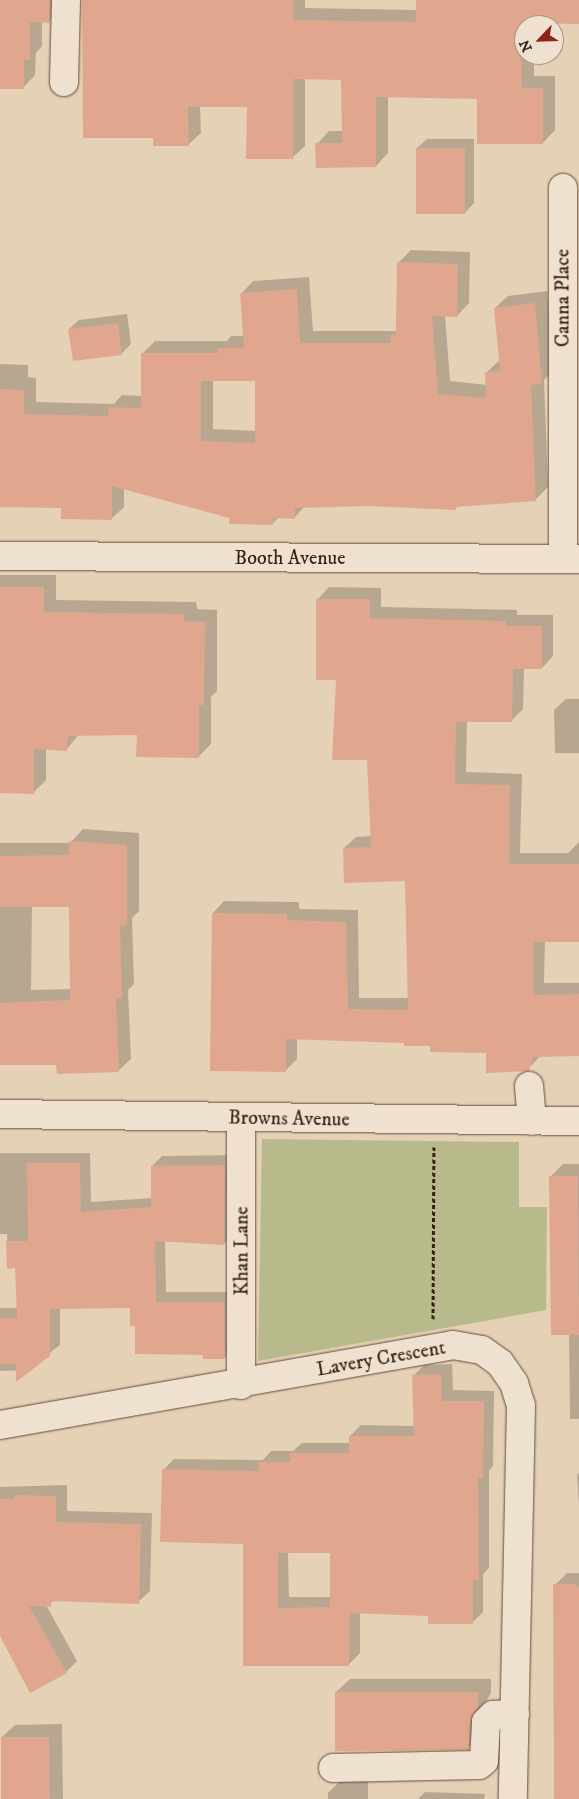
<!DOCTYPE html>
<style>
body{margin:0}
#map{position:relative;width:579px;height:1799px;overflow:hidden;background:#e5d1b6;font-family:"IM FELL DW Pica",serif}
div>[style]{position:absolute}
.green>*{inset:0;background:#b8ba8b}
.shadow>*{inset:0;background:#0003}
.building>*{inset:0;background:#e1a68e}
.path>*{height:3px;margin-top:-1.5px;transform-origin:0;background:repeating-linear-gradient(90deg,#3a1f13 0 4px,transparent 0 6.5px)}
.roads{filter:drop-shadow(0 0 1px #654c3c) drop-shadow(0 0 1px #654c3c)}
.minor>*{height:28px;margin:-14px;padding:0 14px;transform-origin:14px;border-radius:14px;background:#eee1d0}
span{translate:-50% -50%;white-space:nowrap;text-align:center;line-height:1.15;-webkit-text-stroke:4px #eee1d0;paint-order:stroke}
.street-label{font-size:20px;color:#3a1f13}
.north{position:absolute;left:514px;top:15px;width:50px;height:50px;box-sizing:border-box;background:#eee1d0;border:1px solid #a69384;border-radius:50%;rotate:246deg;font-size:14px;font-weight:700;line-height:20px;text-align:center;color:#3a1f13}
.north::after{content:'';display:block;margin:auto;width:18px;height:22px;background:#8f2418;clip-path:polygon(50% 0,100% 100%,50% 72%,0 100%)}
</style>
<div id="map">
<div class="green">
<i style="clip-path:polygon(262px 1139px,519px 1142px,519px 1207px,547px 1207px,546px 1310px,258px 1361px)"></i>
</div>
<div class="shadow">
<i style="clip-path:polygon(0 0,63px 0,62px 9px,49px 21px,42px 21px,42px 46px,36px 53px,35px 75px,23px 88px,0 88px)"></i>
<i style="clip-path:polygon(83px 0,305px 0,305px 8px,417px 10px,417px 0,579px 0,579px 22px,533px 22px,533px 25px,524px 25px,524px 55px,534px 55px,534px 76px,555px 76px,555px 130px,543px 143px,478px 97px,388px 96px,388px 153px,376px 166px,317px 144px,329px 131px,343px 131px,342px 78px,305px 78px,305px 146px,292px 158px,248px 106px,200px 106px,201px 133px,188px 145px,154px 137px)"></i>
<i style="clip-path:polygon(427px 139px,474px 139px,474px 203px,465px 213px,417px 148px)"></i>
<i style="clip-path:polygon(evenodd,411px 250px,470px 252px,469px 303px,457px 316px,445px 315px,450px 381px,487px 385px,486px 373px,500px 360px,495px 308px,508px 296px,547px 291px,554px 370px,544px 380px,548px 487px,536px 499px,459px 505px,456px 508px,369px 505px,305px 506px,294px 518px,279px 517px,272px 524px,230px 517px,124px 487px,124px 507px,111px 519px,63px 507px,0 506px,0 364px,28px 365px,28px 377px,36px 378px,36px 402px,114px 404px,122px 395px,142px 396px,142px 354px,155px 341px,227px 341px,231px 336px,244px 336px,241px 294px,253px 281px,309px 277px,313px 331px,396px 331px,398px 263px,411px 250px,213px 380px,256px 380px,256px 431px,213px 429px,213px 380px)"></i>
<i style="clip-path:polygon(127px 314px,131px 344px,121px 354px,69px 329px,79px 320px)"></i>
<i style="clip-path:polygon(0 575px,56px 575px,56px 600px,196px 602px,197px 609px,217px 610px,217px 691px,211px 697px,211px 744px,198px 757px,138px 734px,79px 734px,67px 749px,46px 748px,46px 780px,34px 792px,0 792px)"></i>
<i style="clip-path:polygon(329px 587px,381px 588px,381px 607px,517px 610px,517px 615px,553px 615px,553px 656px,542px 668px,524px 668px,523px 709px,511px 721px,467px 721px,466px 772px,522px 774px,520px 853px,568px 853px,579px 842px,579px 941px,545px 941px,544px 983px,579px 983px,579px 1055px,541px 1055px,528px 1069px,488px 1051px,405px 1042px,297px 1038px,297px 1059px,285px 1071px,213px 913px,224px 901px,299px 902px,299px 909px,358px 910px,359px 998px,409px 998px,406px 880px,344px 848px,356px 837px,372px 836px,368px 759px,337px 679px,318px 599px)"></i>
<i style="clip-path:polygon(566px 699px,579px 699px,579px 753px,555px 753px,554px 710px)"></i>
<i style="clip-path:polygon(evenodd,83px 829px,139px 833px,139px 911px,132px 918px,134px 984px,128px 990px,131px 1059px,118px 1071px,58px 1064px,0 1063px,0 843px,70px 843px,83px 829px,32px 906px,70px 906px,71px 989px,31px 990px,32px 906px)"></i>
<i style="clip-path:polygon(0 1153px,90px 1153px,91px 1202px,152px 1198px,152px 1166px,162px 1156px,235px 1155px,234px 1233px,224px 1244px,165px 1240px,166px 1292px,234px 1292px,235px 1347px,225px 1358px,205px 1353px,136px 1325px,131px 1307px,60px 1308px,60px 1345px,27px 1370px,0 1371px,0 1308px,18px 1308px,17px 1267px,8px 1267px,7px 1234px,0 1234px)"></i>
<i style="clip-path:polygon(563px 1164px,579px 1164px,579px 1419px,570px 1419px,569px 1334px,551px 1176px)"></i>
<i style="clip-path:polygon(evenodd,452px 1364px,453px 1390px,494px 1391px,493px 1466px,489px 1471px,489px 1568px,483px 1574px,483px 1612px,472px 1623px,430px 1614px,360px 1612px,360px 1653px,349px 1664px,245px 1664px,244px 1543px,163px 1470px,174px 1459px,263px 1460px,271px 1451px,293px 1451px,302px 1443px,350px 1443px,350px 1436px,361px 1425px,415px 1426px,413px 1376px,424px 1365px,452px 1364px,288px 1552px,332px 1552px,331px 1597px,289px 1597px,288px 1552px)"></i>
<i style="clip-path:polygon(579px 1473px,579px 1505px,577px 1475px)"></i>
<i style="clip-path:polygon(67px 1485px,67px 1511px,152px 1513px,150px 1591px,138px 1602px,56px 1600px,46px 1605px,77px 1661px,66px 1672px,0 1634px,0 1487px)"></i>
<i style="clip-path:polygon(567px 1573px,579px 1573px,579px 1799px,555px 1799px,555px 1585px)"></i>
<i style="clip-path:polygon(350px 1679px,491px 1679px,491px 1693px,483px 1707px,482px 1735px,468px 1748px,336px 1692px)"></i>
<i style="clip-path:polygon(62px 1724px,63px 1799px,3px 1799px,2px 1737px,15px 1725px)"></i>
<i style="clip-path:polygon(368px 1781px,368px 1799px,328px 1799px,328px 1793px,339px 1782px)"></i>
<i style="clip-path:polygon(425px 1792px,485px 1794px,484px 1799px,418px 1799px)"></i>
</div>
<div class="building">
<i style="clip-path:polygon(0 0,50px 0,50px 23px,30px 22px,30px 60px,24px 60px,24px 89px,0 89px)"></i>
<i style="clip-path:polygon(82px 0,293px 0,293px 20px,416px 22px,416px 0,579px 0,579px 24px,521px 23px,522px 88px,543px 88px,543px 144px,477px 144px,477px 99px,376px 97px,376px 167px,316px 168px,315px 143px,342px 143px,341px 80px,293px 79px,293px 159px,246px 159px,247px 107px,188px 107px,189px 146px,153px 146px,153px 138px,83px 138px)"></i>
<i style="clip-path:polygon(416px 148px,465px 148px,465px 214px,416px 214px)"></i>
<i style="clip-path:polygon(evenodd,397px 262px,458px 264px,457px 317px,432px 316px,438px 394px,486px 398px,485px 372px,500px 371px,494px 308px,535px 303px,542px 384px,531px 385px,536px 501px,456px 507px,456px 510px,369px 506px,295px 508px,295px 519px,273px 518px,273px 525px,229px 524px,229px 518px,112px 486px,112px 520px,61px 519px,61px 508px,0 507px,0 389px,24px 390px,24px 414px,108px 416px,109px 407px,141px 408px,141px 353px,218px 353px,218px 348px,244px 348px,240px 293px,297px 289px,300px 343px,391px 343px,390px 335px,396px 335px,397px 262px,201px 381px,255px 381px,255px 443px,201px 441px,201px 381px)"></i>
<i style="clip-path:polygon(118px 323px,122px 355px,73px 361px,68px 329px)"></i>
<i style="clip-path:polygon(0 587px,44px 587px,44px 612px,184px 614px,184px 621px,205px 622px,204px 705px,199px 705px,199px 758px,136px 757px,137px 735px,68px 736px,67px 751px,34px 749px,34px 794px,0 793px)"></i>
<i style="clip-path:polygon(316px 599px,370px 599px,370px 618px,506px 621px,506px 626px,542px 626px,542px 669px,513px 669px,512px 722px,456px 722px,455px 784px,510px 785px,509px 864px,579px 864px,579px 942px,534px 942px,533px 995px,579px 994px,579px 1056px,533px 1057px,529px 1071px,486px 1073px,486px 1053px,430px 1052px,430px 1046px,404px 1046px,404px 1043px,286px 1039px,286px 1072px,210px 1071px,212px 913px,287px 914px,287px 920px,346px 922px,348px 1009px,408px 1010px,405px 881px,344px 883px,343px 848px,371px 847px,367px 760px,332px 760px,336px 680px,316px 680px)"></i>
<i style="clip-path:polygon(69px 841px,127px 845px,127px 925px,120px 926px,122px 998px,116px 999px,119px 1072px,57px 1074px,56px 1065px,0 1065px,0 1003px,70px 1000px,69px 907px,0 907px,0 856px,69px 855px)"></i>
<i style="clip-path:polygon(27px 1163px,80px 1163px,81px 1212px,151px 1207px,151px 1166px,225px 1165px,224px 1245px,155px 1241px,156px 1302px,224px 1302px,225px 1359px,203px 1359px,203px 1355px,135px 1354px,135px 1326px,130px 1326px,130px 1308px,50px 1309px,50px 1356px,16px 1382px,16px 1364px,0 1364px,0 1318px,17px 1318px,15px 1268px,7px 1269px,6px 1241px,28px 1241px)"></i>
<i style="clip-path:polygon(549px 1176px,578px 1176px,579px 1335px,551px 1335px)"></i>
<i style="clip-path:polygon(evenodd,441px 1374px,442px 1401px,484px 1401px,483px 1478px,478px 1478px,479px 1580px,473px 1580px,473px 1624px,428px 1624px,428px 1616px,350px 1613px,349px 1666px,243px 1666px,243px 1544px,160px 1542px,162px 1469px,259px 1471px,259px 1462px,290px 1462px,290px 1453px,349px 1453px,349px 1436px,414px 1436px,412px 1375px,441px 1374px,278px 1553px,330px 1553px,330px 1607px,278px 1608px,278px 1553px)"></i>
<i style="clip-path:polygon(14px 1495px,56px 1496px,56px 1522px,141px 1524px,139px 1604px,51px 1601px,51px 1607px,29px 1606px,67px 1673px,30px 1693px,0 1636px,0 1499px,14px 1499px)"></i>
<i style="clip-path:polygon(553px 1584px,575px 1584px,579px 1587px,579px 1799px,554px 1799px)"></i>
<i style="clip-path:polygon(335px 1692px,478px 1692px,478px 1708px,470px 1721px,469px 1750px,335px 1751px)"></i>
<i style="clip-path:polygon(1px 1737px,49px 1737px,50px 1799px,1px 1799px)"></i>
</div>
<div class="path">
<i style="left:433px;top:1319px;width:172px;rotate:-89.7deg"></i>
</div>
<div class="roads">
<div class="minor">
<i style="left:64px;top:82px;width:82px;rotate:-88.6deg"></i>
<i style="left:563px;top:188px;width:371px;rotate:90deg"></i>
<i style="left:0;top:556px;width:579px;rotate:0.3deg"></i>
<i style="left:529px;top:1086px;width:35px;rotate:85deg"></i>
<i style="left:0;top:1114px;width:579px;rotate:0.69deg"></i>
<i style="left:241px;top:1385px;width:267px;rotate:-90deg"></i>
<i style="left:0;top:1425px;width:460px;rotate:-10deg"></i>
<i style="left:453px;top:1345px;width:29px;rotate:10deg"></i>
<i style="left:482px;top:1350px;width:22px;rotate:36deg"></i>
<i style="left:500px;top:1363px;width:24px;rotate:55deg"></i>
<i style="left:514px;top:1383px;width:24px;rotate:73deg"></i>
<i style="left:521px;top:1406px;width:393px;rotate:91.2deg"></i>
<i style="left:333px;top:1768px;width:146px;rotate:-1.2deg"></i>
<i style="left:479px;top:1765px;width:6px;rotate:-39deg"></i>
<i style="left:484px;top:1761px;width:39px;rotate:-87deg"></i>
<i style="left:486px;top:1722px;width:10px;rotate:-45deg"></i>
<i style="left:493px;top:1715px;width:22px;rotate:-3deg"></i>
</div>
</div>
<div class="street-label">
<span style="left:563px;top:298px;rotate:-90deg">Canna Place</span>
<span style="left:290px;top:558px">Booth Avenue</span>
<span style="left:289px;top:1119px;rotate:1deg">Browns Avenue</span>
<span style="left:242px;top:1251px;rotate:-90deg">Khan Lane</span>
<span style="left:381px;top:1359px;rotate:-10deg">Lavery Crescent</span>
</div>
<div class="north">N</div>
</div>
